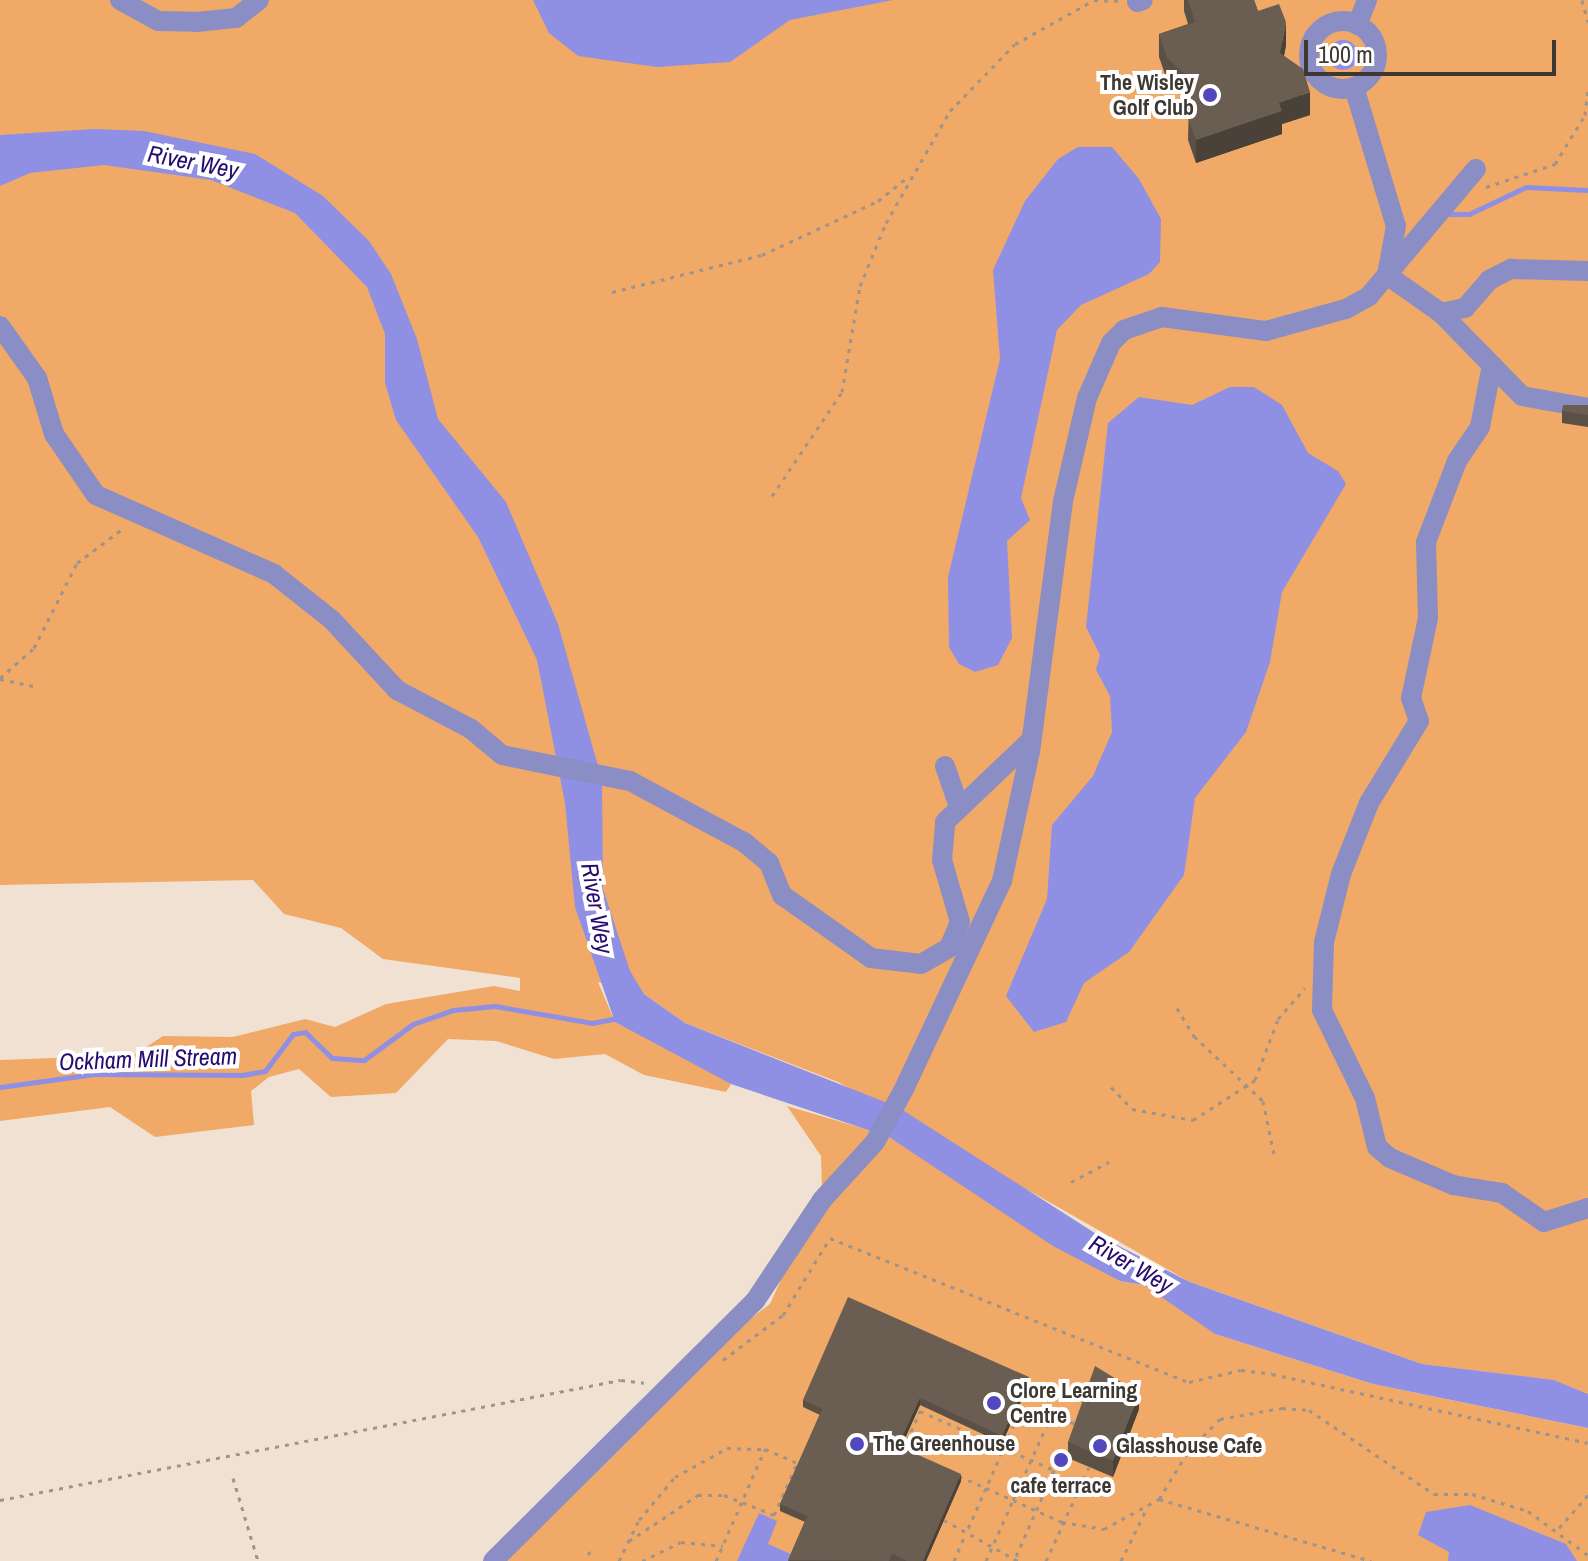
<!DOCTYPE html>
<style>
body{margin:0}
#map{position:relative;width:1588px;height:1561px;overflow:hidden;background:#f0e1d3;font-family:"Archivo Narrow",sans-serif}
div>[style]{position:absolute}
.green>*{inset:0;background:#f0a966}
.water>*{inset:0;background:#8f90e4}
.round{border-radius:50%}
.stream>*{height:5px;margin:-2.5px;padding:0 2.5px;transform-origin:2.5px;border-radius:2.5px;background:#8f90e4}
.path>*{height:3px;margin-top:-1.5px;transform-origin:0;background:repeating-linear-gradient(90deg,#9f948a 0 4px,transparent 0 10px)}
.minor>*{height:20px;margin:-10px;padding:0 10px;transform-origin:10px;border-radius:10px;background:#8b8dc5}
.minor>.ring{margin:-10px;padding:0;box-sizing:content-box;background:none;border:20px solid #8b8dc5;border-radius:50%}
.wall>*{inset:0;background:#5b5046}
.shaded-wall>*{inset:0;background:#4a4139}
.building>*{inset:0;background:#6a5d51}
.dots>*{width:22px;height:22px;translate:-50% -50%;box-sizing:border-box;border:4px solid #fff;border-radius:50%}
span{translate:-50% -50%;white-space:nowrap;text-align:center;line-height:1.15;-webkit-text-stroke:8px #fff;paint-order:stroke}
.poi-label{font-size:22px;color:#3e3832;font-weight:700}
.right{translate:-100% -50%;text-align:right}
.left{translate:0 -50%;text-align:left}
.water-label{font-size:24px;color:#250c70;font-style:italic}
.scale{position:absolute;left:1304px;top:40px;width:252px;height:36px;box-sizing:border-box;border:4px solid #3e3832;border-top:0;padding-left:10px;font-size:24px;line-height:28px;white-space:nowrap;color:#3e3832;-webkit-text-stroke:6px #fff;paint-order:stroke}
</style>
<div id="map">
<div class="green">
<i style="clip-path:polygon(0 0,1588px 0,1588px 1394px,1553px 1380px,1422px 1364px,1190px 1282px,838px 1082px,685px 1023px,644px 994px,598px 982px,615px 1022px,702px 1064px,731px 1084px,726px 1092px,644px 1075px,605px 1054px,554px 1059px,496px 1041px,448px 1039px,396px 1093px,331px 1097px,299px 1069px,269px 1077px,251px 1091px,254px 1125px,155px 1137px,110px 1107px,0 1121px,0 1060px,134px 1055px,163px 1036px,233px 1037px,305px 1019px,335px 1027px,386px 1004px,494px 986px,520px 991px,520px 978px,383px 959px,341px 928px,284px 914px,253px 880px,0 885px)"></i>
<i style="clip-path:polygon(787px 1106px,886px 1135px,1120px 1281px,1144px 1285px,1204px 1320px,1215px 1334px,1373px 1384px,1588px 1428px,1588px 1561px,500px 1561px,723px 1339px,770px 1304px,822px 1189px,821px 1156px)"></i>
</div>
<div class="water">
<i style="clip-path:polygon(533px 0,893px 0,790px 20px,730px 62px,657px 67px,578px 56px,549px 33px)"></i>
<i class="round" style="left:1328px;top:40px;width:30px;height:30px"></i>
<i style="clip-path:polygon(95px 129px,144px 131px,255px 154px,323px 196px,369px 241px,391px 274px,417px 339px,438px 419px,506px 502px,558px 624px,602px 780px,603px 889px,630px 971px,644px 994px,685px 1023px,890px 1104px,874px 1132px,731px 1084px,615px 1022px,575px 907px,565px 803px,537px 660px,478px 537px,396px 420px,385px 383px,385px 334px,367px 287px,295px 213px,211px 180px,104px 165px,30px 173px,0 186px,0 135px)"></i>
<i style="clip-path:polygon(1078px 147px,1112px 147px,1139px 179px,1161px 219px,1160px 262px,1149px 274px,1081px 305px,1057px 330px,1021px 498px,1030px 520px,1007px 541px,1012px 638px,998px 665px,975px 672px,959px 664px,949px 647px,948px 577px,1000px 359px,993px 270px,1025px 201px,1058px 159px)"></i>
<i style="clip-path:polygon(1230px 387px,1254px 387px,1282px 405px,1308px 453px,1338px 471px,1346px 484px,1282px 592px,1270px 662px,1246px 732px,1195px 798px,1184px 875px,1129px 952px,1084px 983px,1066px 1022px,1034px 1032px,1006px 996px,1047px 899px,1052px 825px,1093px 776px,1112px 732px,1110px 696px,1096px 670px,1100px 655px,1086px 627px,1108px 423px,1139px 397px,1192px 405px)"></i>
<i style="clip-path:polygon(901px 1109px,1101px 1237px,1190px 1282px,1422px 1364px,1554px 1380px,1588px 1394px,1588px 1428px,1373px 1384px,1215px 1334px,1144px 1285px,1120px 1281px,1053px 1246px,886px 1135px)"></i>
<i style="clip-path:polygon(1470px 1505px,1566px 1544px,1577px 1561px,1448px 1561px,1449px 1552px,1418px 1535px,1426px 1512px)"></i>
<i style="clip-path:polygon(759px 1513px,777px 1521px,768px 1544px,793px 1555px,791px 1561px,737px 1561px)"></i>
</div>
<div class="stream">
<i style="left:1447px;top:214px;width:22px"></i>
<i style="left:1469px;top:214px;width:63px;rotate:-25.3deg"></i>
<i style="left:1526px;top:187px;width:62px;rotate:2.8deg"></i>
<i style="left:0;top:1087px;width:95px;rotate:-7.9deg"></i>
<i style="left:94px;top:1074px;width:148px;rotate:0.4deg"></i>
<i style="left:242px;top:1075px;width:23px;rotate:-10deg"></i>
<i style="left:265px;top:1071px;width:46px;rotate:-52.9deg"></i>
<i style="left:293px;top:1034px;width:12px;rotate:-9deg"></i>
<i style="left:305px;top:1032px;width:37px;rotate:44deg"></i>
<i style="left:332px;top:1058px;width:32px;rotate:4deg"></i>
<i style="left:364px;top:1060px;width:61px;rotate:-36.3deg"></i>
<i style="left:413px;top:1024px;width:42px;rotate:-19.3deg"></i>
<i style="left:453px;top:1010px;width:42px;rotate:-5.4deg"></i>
<i style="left:495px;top:1006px;width:98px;rotate:9.9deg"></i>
<i style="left:592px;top:1023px;width:25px;rotate:-11deg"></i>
</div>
<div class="path">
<i style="left:1094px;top:0;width:27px;rotate:2deg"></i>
<i style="left:1582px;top:0;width:23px;rotate:75deg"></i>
<i style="left:1298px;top:70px;width:13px;rotate:-18deg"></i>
<i style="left:1486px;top:187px;width:73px;rotate:-18.4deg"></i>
<i style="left:1555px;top:164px;width:57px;rotate:-58.5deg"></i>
<i style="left:1585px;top:115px;width:29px;rotate:-84deg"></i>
<i style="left:612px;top:292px;width:154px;rotate:-13.9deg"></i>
<i style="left:762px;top:255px;width:128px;rotate:-25deg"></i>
<i style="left:878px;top:201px;width:40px;rotate:-39deg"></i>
<i style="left:772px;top:496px;width:125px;rotate:-56.1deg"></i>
<i style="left:842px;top:392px;width:108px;rotate:-80.4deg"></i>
<i style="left:860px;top:286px;width:68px;rotate:-67.6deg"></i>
<i style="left:886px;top:223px;width:129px;rotate:-60.3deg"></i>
<i style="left:950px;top:111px;width:93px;rotate:-45.9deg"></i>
<i style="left:1015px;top:44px;width:90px;rotate:-29.1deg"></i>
<i style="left:0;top:678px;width:45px;rotate:-41.4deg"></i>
<i style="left:34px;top:648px;width:95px;rotate:-63.2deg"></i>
<i style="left:77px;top:563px;width:60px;rotate:-36.9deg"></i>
<i style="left:0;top:679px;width:34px;rotate:12deg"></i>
<i style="left:1177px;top:1008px;width:33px;rotate:59deg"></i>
<i style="left:1194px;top:1036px;width:95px;rotate:43.3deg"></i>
<i style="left:1263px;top:1101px;width:59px;rotate:78.3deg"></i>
<i style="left:1111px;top:1087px;width:30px;rotate:46deg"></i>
<i style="left:1132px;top:1109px;width:62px;rotate:10.2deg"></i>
<i style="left:1193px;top:1120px;width:74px;rotate:-32.8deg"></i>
<i style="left:1255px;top:1080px;width:65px;rotate:-69.3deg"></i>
<i style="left:1278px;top:1019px;width:41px;rotate:-48.9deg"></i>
<i style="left:1071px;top:1182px;width:43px;rotate:-27.8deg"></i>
<i style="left:723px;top:1360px;width:75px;rotate:-36.9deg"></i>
<i style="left:783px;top:1315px;width:90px;rotate:-58.6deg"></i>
<i style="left:830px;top:1238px;width:387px;rotate:21.9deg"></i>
<i style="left:1189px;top:1382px;width:53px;rotate:-13deg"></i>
<i style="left:1241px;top:1370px;width:31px;rotate:7deg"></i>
<i style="left:1272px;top:1374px;width:323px;rotate:12.3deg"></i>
<i style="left:1030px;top:1388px;width:109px;rotate:113.7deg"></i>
<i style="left:986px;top:1488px;width:30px;rotate:24deg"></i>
<i style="left:1013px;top:1500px;width:94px;rotate:-65.6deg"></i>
<i style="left:1052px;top:1414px;width:28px;rotate:23deg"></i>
<i style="left:903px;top:1450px;width:43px;rotate:-66.4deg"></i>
<i style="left:920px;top:1411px;width:146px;rotate:23.8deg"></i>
<i style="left:1054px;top:1470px;width:99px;rotate:113.7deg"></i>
<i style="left:959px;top:1476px;width:30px;rotate:24deg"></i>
<i style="left:986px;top:1488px;width:47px;rotate:113.8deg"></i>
<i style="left:233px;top:1478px;width:87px;rotate:73.2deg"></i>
<i style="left:1159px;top:1499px;width:221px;rotate:16.3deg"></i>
<i style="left:0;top:1500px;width:632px;rotate:-10.94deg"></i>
<i style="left:621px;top:1380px;width:23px;rotate:7deg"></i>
<i style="left:944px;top:1520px;width:85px;rotate:29deg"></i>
<i style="left:1559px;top:1528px;width:44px;rotate:-48.7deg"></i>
<i style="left:629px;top:1541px;width:83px;rotate:-33.7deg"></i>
<i style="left:698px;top:1495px;width:26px"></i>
<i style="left:724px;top:1495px;width:54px;rotate:21.8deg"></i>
<i style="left:774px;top:1515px;width:57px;rotate:-66.1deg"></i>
<i style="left:589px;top:1551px;width:10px;rotate:84deg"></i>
<i style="left:619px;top:1561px;width:46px;rotate:-64deg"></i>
<i style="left:639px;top:1520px;width:56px;rotate:-50.1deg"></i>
<i style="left:675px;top:1477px;width:60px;rotate:-29.1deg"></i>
<i style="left:727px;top:1448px;width:38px;rotate:2deg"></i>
<i style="left:642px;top:1561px;width:43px;rotate:-26deg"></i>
<i style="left:681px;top:1542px;width:42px;rotate:5.4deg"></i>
<i style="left:716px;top:1561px;width:122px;rotate:-66.4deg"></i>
<i style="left:765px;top:1449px;width:34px;rotate:23deg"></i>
<i style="left:954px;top:1561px;width:26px;rotate:-67deg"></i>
<i style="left:986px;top:1561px;width:67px;rotate:-66.1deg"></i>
<i style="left:1013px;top:1500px;width:54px;rotate:24.2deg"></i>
<i style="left:1062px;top:1522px;width:43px;rotate:9.5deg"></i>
<i style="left:1104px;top:1529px;width:63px;rotate:-28.6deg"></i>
<i style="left:1159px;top:1499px;width:57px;rotate:-58.5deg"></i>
<i style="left:1189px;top:1450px;width:44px;rotate:-45deg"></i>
<i style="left:1220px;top:1419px;width:63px;rotate:-10.1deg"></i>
<i style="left:1282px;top:1408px;width:27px;rotate:4deg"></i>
<i style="left:1309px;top:1410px;width:151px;rotate:33.9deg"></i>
<i style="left:1434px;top:1494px;width:38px"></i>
<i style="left:1472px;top:1494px;width:59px;rotate:16.9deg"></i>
<i style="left:1528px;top:1511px;width:74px;rotate:36.3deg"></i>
<i style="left:1046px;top:1561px;width:103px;rotate:-65.4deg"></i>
<i style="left:1121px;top:1561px;width:55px;rotate:-63.9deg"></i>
</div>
<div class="minor">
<i style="left:120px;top:0;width:43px;rotate:28.9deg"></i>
<i style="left:158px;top:21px;width:39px;rotate:1deg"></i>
<i style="left:197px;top:22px;width:39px;rotate:-6deg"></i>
<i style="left:236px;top:18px;width:29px;rotate:-38deg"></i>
<i style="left:1137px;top:2px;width:6px;rotate:-18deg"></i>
<i class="ring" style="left:1309px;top:21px;width:48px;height:48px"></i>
<i style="left:1357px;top:25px;width:27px;rotate:-68deg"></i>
<i style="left:1354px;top:87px;width:145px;rotate:73.2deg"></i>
<i style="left:1396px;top:226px;width:50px;rotate:100.4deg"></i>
<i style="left:1387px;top:275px;width:66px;rotate:35.1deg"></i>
<i style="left:1441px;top:313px;width:25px;rotate:-12deg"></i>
<i style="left:1465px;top:308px;width:37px;rotate:-49deg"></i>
<i style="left:1489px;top:280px;width:25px;rotate:-27deg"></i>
<i style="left:1511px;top:269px;width:77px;rotate:1.5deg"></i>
<i style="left:1441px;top:313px;width:116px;rotate:45.7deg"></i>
<i style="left:1522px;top:396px;width:67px;rotate:10.3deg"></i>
<i style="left:0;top:326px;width:64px;rotate:54.6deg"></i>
<i style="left:37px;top:378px;width:59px;rotate:73.1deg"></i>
<i style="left:54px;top:434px;width:74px;rotate:55.5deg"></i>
<i style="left:96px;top:495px;width:195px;rotate:23.9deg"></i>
<i style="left:274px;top:574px;width:74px;rotate:38.4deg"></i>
<i style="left:332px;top:620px;width:96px;rotate:47.1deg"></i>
<i style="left:397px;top:690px;width:84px;rotate:27.8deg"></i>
<i style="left:471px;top:729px;width:40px;rotate:40deg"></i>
<i style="left:502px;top:755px;width:131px;rotate:11.5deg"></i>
<i style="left:630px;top:781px;width:129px;rotate:28.2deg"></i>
<i style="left:744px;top:842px;width:33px;rotate:40deg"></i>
<i style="left:769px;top:863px;width:35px;rotate:68deg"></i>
<i style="left:782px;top:895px;width:109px;rotate:35.3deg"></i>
<i style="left:871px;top:958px;width:50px;rotate:6.8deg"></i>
<i style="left:921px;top:964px;width:32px;rotate:-30deg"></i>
<i style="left:949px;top:948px;width:28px;rotate:-67deg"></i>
<i style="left:960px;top:922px;width:65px;rotate:-106.2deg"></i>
<i style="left:942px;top:860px;width:38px;rotate:-85deg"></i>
<i style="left:945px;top:822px;width:119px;rotate:-43.6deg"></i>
<i style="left:1492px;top:365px;width:63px;rotate:101deg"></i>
<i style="left:1480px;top:427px;width:41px;rotate:124.1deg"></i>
<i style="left:1457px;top:461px;width:87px;rotate:110.9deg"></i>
<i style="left:1426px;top:542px;width:76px;rotate:88.5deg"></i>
<i style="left:1428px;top:618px;width:82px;rotate:102deg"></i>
<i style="left:1411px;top:698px;width:24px;rotate:71deg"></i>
<i style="left:1419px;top:721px;width:96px;rotate:121.4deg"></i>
<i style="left:1369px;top:803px;width:76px;rotate:111.5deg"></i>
<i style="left:1341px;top:874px;width:70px;rotate:104deg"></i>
<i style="left:1324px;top:942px;width:68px;rotate:91.7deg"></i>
<i style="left:1322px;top:1010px;width:98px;rotate:64deg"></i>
<i style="left:1365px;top:1098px;width:50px;rotate:76.2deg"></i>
<i style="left:1377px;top:1147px;width:17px;rotate:40deg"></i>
<i style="left:1390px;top:1158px;width:69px;rotate:23.2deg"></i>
<i style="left:1453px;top:1185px;width:50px;rotate:9.3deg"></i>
<i style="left:1502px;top:1193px;width:51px;rotate:34.6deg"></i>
<i style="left:1544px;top:1222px;width:46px;rotate:-17.7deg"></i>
<i style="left:945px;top:766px;width:39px;rotate:71deg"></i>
<i style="left:493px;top:1561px;width:369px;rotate:-44.8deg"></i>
<i style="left:755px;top:1301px;width:121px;rotate:-56.4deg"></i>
<i style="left:822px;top:1200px;width:79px;rotate:-47.6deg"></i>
<i style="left:875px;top:1142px;width:60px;rotate:-61.3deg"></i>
<i style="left:904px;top:1089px;width:230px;rotate:-64.8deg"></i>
<i style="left:1002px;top:881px;width:132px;rotate:-77.8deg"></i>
<i style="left:1030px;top:752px;width:253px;rotate:-82.5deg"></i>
<i style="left:1063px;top:501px;width:106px;rotate:-76.9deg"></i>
<i style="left:1087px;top:398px;width:60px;rotate:-66.4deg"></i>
<i style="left:1111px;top:343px;width:18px;rotate:-45deg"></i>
<i style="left:1124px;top:330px;width:40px;rotate:-18.9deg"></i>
<i style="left:1162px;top:317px;width:105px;rotate:7.7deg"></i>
<i style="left:1266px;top:331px;width:83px;rotate:-15.4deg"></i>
<i style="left:1346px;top:309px;width:26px;rotate:-29deg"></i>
<i style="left:1369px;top:296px;width:166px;rotate:-49.9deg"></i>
</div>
<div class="wall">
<i style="clip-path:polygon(1184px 0,1254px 0,1258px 11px,1286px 45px,1284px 56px,1310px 115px,1282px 124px,1282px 134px,1196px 163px,1188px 140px,1189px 101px,1167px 80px,1159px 57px,1159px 34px,1188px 24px,1184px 11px)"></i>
<i style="clip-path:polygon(1588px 405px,1588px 427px,1562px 423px,1562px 411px)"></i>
<i style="clip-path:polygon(1029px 1384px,1002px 1443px,920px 1405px,901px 1448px,961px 1481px,926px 1561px,788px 1561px,805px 1522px,780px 1511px,780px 1504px,820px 1415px,803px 1407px,803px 1400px)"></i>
<i style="clip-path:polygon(1139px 1409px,1113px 1477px,1068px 1458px,1068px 1442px)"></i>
</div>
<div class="shaded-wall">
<i style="clip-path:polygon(1286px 22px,1286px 45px,1280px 76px,1280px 53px)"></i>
<i style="clip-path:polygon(1310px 92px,1310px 115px,1282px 124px,1282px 134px,1196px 163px,1196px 140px,1279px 103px)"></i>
<i style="clip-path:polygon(1029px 1377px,1029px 1384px,1002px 1443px,1002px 1436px)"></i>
<i style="clip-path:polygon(1139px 1393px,1139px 1409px,1113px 1477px,1113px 1461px)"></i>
<i style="clip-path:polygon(920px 1398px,920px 1405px,898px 1453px,898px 1446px)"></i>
<i style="clip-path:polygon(961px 1474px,961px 1481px,926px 1561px,923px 1561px)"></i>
</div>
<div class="building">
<i style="clip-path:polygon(1188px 0,1254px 0,1258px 11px,1279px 4px,1286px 22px,1280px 53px,1303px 69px,1310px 92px,1279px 103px,1282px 111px,1196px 140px,1188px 118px,1190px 79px,1167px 58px,1159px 34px,1195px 22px)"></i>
<i style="clip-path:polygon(1563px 405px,1588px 405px,1588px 415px,1562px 411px)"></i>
<i style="clip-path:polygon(848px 1297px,1029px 1377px,1002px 1436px,920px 1398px,898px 1446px,961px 1474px,923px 1561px,907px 1561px,892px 1554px,889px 1561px,788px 1560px,807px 1516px,780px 1504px,822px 1409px,803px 1400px)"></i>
<i style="clip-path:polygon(1095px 1366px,1139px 1393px,1113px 1461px,1068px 1442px)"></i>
</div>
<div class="dots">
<i style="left:1210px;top:95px;background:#5347be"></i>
<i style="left:994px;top:1403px;background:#5347be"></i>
<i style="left:857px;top:1444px;background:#5347be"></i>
<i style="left:1100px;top:1446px;background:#5347be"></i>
<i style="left:1061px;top:1460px;background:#5347be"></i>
</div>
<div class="poi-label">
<span class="right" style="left:1194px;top:95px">The Wisley<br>Golf Club</span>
<span class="left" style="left:1010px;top:1403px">Clore Learning<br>Centre</span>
<span class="left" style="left:873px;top:1444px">The Greenhouse</span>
<span class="left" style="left:1116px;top:1446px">Glasshouse Cafe</span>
<span style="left:1061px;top:1486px">cafe terrace</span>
</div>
<div class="water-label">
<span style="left:193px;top:162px;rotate:11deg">River Wey</span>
<span style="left:597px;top:908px;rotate:80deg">River Wey</span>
<span style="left:148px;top:1059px;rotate:-2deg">Ockham Mill Stream</span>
<span style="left:1131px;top:1264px;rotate:30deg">River Wey</span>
</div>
<div class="scale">100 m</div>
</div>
